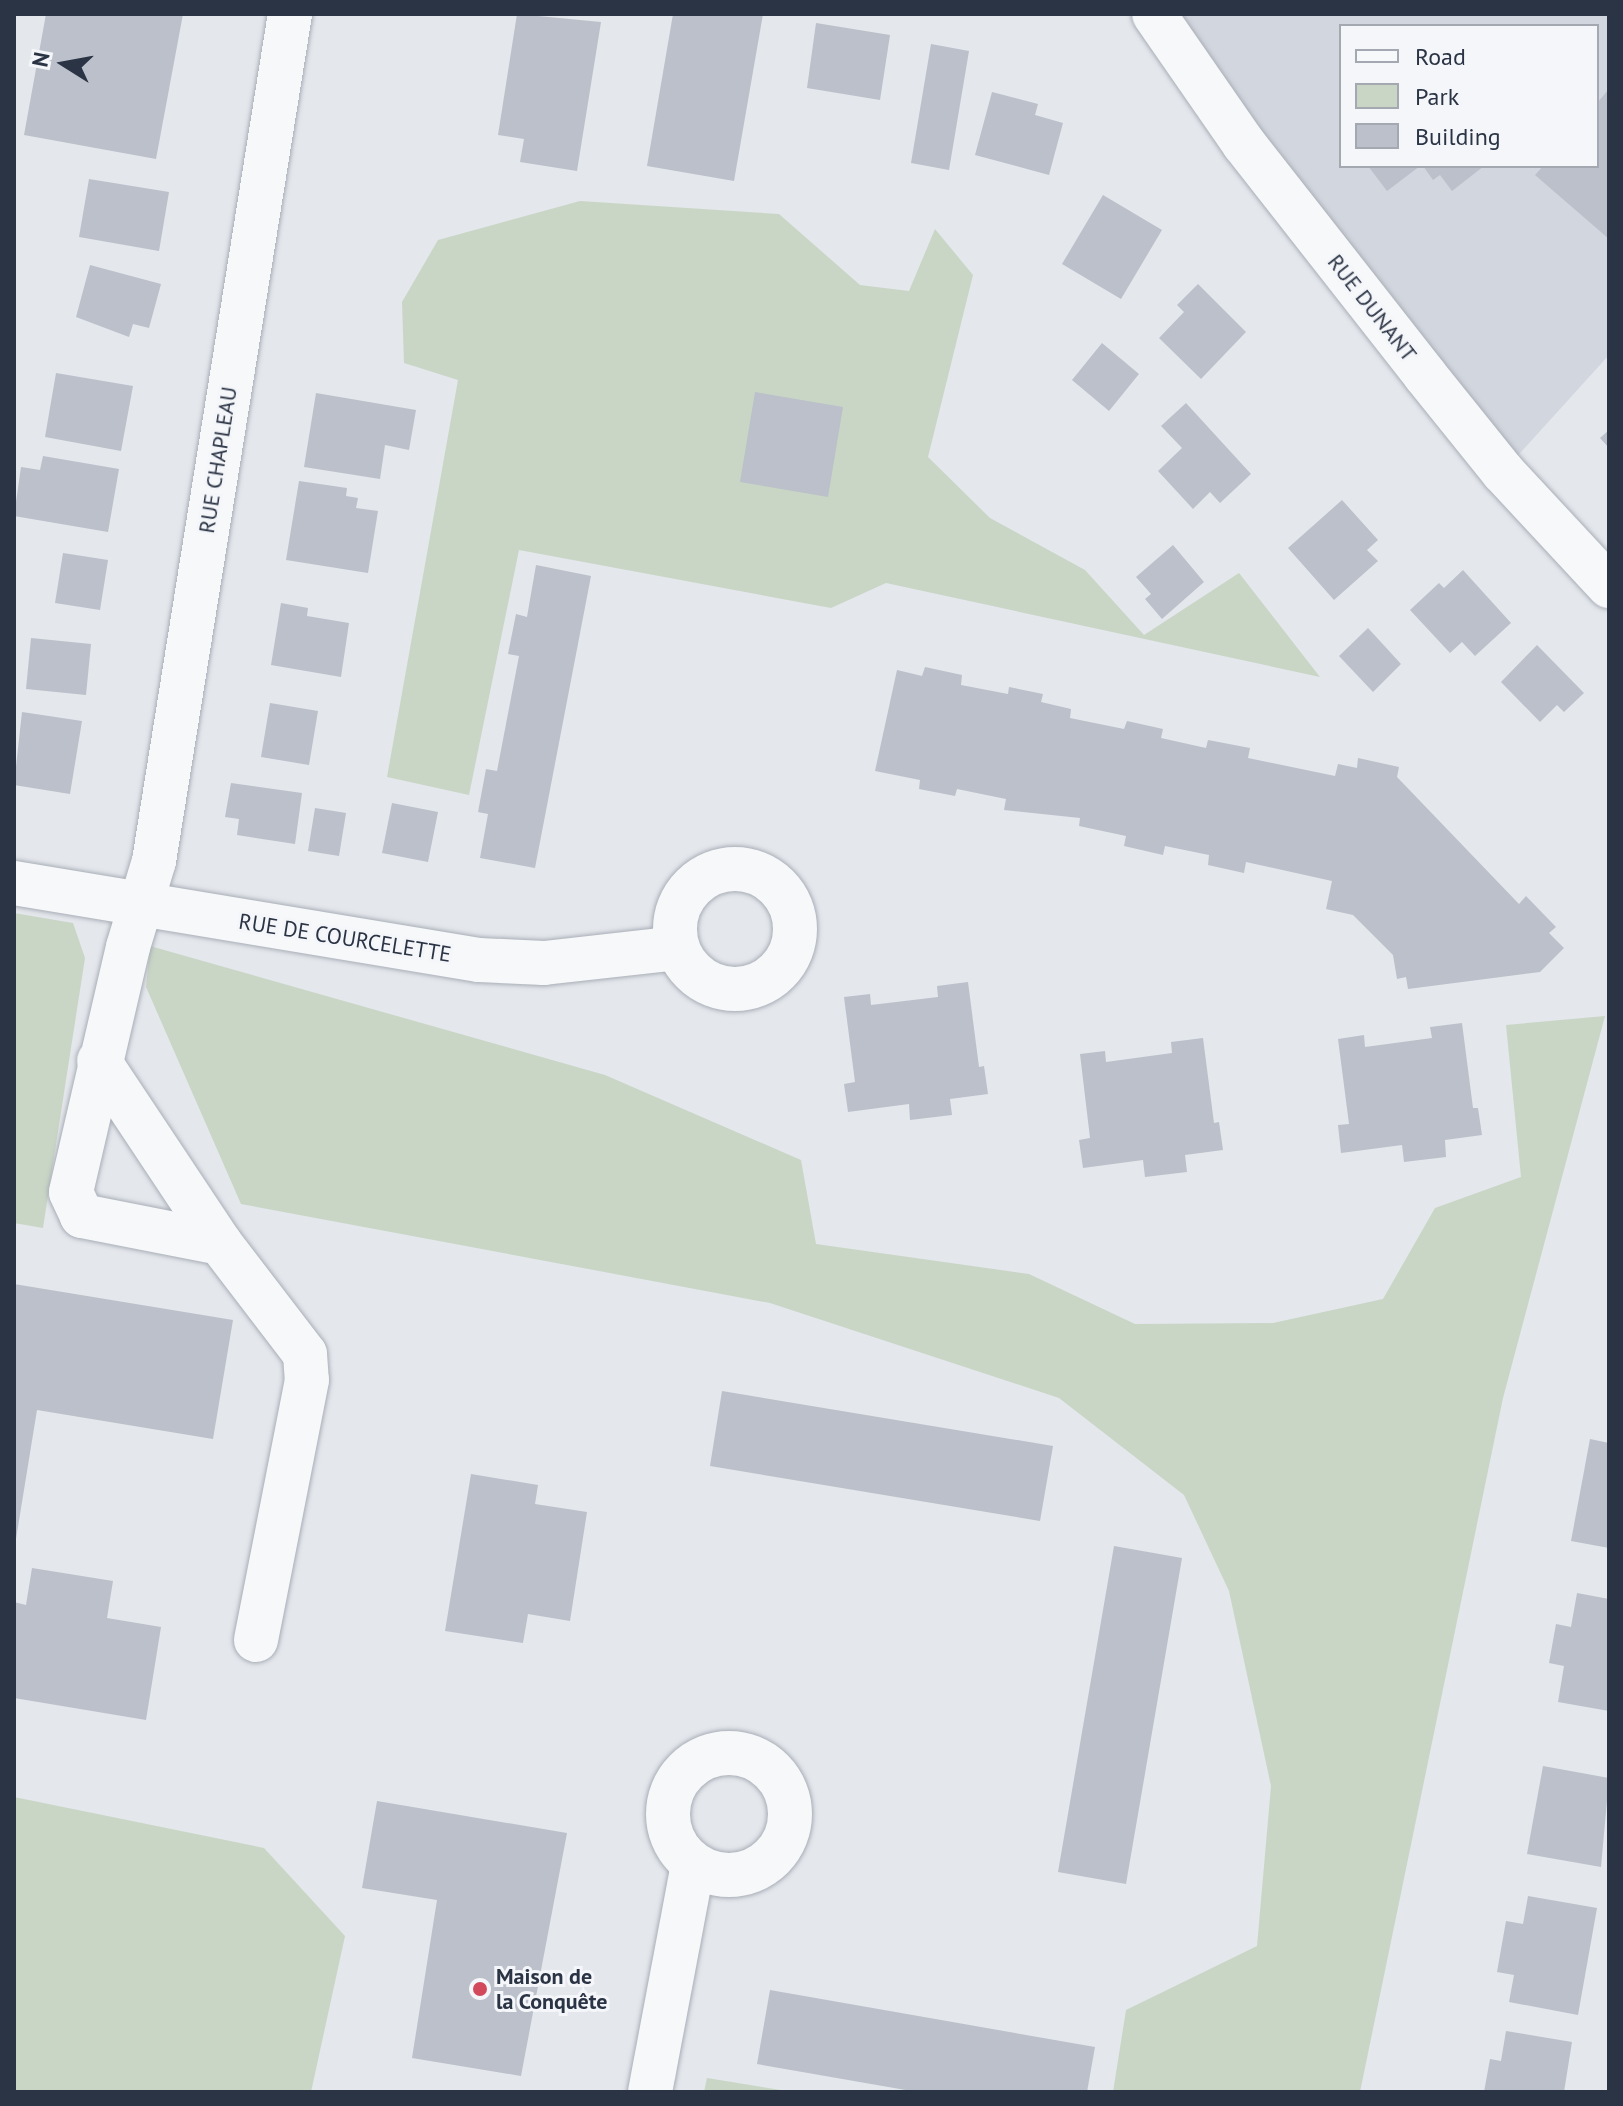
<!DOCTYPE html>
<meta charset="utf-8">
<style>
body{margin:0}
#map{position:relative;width:1623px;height:2106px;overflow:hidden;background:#e4e7ec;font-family:"PT Sans",sans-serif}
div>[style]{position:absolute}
.built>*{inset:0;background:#d2d6de}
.green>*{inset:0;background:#c9d6c5}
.building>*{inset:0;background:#bbc0ca}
.roads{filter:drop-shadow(0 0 2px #a9aeb7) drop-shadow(0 0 2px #a9aeb7)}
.minor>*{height:44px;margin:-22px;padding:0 22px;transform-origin:22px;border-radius:22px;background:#f7f8fa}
.minor>.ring{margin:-22px;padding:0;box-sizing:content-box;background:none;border:44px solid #f7f8fa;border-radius:50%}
.dots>*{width:22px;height:22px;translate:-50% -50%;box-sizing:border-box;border:4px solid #f4f6f9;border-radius:50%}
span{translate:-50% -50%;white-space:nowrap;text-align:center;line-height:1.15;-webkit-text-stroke:6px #f4f6f9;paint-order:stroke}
.street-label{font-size:22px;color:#2b3445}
.poi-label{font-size:22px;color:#2b3445;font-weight:700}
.left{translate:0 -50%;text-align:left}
.frame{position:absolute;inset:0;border:16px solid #2b3445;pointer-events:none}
.legend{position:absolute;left:1339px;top:24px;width:260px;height:144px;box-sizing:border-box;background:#f4f6f9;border:2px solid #a4a8b1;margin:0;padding:10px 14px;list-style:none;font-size:24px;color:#2b3445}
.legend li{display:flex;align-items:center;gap:16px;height:40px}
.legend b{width:40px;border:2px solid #a4a8b1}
.north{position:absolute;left:24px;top:24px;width:80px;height:80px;-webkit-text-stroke:6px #f4f6f9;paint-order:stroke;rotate:281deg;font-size:22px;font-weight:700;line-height:32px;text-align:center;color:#2b3445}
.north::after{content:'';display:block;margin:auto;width:28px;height:36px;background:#2b3445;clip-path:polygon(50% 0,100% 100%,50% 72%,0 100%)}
</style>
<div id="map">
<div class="built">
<i style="clip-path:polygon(evenodd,1154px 14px,1609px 14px,1609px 355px,1503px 472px,1154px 14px,1341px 26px,1597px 26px,1597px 166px,1341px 166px,1341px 26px)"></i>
</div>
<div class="green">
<i style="clip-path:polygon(580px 201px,779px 214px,860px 285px,909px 291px,935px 229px,973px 275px,928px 457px,990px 518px,1085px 570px,1144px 635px,1239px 573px,1320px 677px,886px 583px,831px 608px,519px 550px,469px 795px,387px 777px,458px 380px,404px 363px,402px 302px,438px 240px)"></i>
<i style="clip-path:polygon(14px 913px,73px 923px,85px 958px,43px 1228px,14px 1223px)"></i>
<i style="clip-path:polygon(150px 946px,605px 1075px,801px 1160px,816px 1244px,1029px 1274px,1135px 1324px,1273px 1323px,1383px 1299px,1435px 1208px,1521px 1177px,1506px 1025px,1605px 1016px,1503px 1398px,1360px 2092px,1113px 2092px,1126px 2010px,1257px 1946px,1271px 1786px,1229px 1591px,1184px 1495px,1059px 1398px,770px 1303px,241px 1204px,146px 987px)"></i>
<i style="clip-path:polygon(14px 1797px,264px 1848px,345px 1936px,311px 2092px,14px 2092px)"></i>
<i style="clip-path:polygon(707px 2078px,793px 2092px,704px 2092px)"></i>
</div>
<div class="building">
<i style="clip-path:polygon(46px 14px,183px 14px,156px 159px,24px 135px)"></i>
<i style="clip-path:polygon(517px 14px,601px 22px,577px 171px,520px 162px,524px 139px,498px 135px)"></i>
<i style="clip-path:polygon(673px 14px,763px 14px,734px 181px,647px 166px)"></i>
<i style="clip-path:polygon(816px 23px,890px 35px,880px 100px,807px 88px)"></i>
<i style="clip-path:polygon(931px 44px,969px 51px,949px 170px,911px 163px)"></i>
<i style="clip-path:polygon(1609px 89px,1609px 239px,1535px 175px,1543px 166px,1597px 166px,1597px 103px)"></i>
<i style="clip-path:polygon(992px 92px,1038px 104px,1035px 115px,1063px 123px,1049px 175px,975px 155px)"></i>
<i style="clip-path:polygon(1368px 166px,1420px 166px,1387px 191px)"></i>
<i style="clip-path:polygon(1423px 166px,1484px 166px,1452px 191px,1440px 175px,1433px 180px)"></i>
<i style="clip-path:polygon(89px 179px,169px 192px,159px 251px,79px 237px)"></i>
<i style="clip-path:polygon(1103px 195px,1162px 230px,1121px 299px,1062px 264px)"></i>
<i style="clip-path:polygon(90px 265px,161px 284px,149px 328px,133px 324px,129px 337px,76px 317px)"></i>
<i style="clip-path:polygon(1198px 284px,1246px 332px,1201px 379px,1159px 338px,1184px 312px,1177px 305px)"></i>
<i style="clip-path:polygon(1102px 343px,1139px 374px,1109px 411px,1072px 380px)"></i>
<i style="clip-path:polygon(56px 373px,133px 386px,121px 451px,45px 437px)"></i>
<i style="clip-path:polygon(755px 392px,843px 407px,828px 497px,740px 482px)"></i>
<i style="clip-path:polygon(316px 393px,416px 410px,409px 450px,385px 445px,380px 479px,304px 467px)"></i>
<i style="clip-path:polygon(1186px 403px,1251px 474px,1220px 503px,1210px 492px,1193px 509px,1158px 471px,1182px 448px,1161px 426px)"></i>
<i style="clip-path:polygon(1609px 430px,1609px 448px,1600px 438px)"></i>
<i style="clip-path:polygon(43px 456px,119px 469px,108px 532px,14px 516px,21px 467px,40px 470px)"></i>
<i style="clip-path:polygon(299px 481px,347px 488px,346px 496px,358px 498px,356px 508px,378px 511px,368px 573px,286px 560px)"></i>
<i style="clip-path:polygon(1342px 500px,1378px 540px,1367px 550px,1378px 561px,1334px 600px,1288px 548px)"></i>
<i style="clip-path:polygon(1173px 545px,1204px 582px,1162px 619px,1145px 599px,1151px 594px,1136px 577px)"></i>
<i style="clip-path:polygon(63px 553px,108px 560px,100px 610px,55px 603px)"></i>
<i style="clip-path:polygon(536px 565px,591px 576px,535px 868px,480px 858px,488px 814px,478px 812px,486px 769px,497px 771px,519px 656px,508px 654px,516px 614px,527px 617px)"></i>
<i style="clip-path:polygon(1463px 570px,1511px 623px,1475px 656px,1462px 642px,1450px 653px,1410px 610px,1439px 583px,1444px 588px)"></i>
<i style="clip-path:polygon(281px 603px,308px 608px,307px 616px,349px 623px,341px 677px,271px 665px)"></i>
<i style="clip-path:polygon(1368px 628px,1401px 664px,1373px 692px,1339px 656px)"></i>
<i style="clip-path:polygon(31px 638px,91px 644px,86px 695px,26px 689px)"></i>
<i style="clip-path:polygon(1537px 645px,1584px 693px,1564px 712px,1557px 705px,1540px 722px,1501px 682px)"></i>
<i style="clip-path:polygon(925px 667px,962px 675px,961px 685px,1008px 694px,1009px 687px,1043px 694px,1041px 702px,1071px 709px,1070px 718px,1124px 729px,1127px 721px,1163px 729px,1161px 738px,1206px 748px,1208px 740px,1250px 748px,1248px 758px,1335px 776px,1338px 764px,1357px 768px,1358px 758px,1399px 767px,1397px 777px,1519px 904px,1526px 896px,1556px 927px,1549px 933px,1564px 948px,1540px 972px,1408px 989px,1406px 977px,1397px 979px,1393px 955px,1353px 915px,1326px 909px,1332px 881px,1246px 862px,1244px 873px,1208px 865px,1209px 855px,1165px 846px,1163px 855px,1124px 846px,1126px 836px,1079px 826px,1080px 818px,1004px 810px,1006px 799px,957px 789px,955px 796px,919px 789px,920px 780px,875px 771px,897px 670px,922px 676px)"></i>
<i style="clip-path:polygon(270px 703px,318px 711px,309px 765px,261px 757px)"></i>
<i style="clip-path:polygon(22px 712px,82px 721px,70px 794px,14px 785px)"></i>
<i style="clip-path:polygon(231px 783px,302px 793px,295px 844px,237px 835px,239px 819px,225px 817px)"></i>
<i style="clip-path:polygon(392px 803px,438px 812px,428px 862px,382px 853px)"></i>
<i style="clip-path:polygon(315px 808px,346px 813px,339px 856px,308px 851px)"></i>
<i style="clip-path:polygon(968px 982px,979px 1067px,984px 1066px,988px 1094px,950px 1099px,952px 1115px,910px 1120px,909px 1104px,848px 1112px,844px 1084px,855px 1082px,844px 997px,870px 994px,871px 1005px,938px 997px,937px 986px)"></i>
<i style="clip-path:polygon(1462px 1023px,1473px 1108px,1478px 1108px,1482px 1135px,1445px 1140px,1446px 1157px,1404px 1162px,1402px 1145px,1341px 1153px,1338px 1125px,1349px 1124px,1338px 1039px,1364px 1035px,1365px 1047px,1432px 1038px,1430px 1027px)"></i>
<i style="clip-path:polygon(1203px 1038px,1214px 1123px,1219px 1122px,1223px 1150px,1185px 1155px,1187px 1172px,1145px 1177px,1143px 1160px,1083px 1168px,1079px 1140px,1090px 1138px,1080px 1054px,1105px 1051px,1106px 1062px,1172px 1053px,1171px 1042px)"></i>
<i style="clip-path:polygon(14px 1284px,233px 1320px,213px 1439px,37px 1410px,16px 1539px)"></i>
<i style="clip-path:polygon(722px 1391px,1053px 1446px,1040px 1521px,710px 1466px)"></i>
<i style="clip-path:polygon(1590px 1439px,1609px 1443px,1609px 1548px,1571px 1541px)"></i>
<i style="clip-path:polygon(471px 1474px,538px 1485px,535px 1504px,587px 1512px,570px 1621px,528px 1614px,523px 1643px,445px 1631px)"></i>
<i style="clip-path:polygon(1114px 1546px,1182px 1558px,1126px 1884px,1058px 1872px)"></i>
<i style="clip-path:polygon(32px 1568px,113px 1581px,107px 1618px,161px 1627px,146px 1720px,14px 1698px,14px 1602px,26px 1605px)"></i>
<i style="clip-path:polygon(1577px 1593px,1609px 1599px,1609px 1711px,1558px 1702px,1564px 1666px,1549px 1663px,1556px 1624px,1571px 1627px)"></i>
<i style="clip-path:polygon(1543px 1766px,1609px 1778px,1601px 1867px,1527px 1854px)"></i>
<i style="clip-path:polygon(377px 1801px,567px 1833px,521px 2076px,412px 2058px,437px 1900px,362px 1888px)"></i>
<i style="clip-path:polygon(1528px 1896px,1597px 1908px,1578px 2015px,1509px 2002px,1514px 1975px,1497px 1972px,1506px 1921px,1523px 1924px)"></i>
<i style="clip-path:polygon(770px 1990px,1095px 2047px,1087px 2092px,917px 2092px,757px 2064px)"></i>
<i style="clip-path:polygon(1506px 2031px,1572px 2042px,1564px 2092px,1484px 2092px,1490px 2059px,1501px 2061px)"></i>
</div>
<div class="roads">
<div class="minor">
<i style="left:1154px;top:14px;width:158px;rotate:55.3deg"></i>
<i style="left:1244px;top:144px;width:293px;rotate:51.9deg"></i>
<i style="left:1425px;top:375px;width:124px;rotate:51.2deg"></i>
<i style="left:1503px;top:472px;width:156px;rotate:47.1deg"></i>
<i class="ring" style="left:675px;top:869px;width:76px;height:76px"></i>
<i style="left:14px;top:883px;width:471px;rotate:9.4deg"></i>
<i style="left:479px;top:960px;width:65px;rotate:2.6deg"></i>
<i style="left:544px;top:963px;width:134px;rotate:-6.4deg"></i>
<i style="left:99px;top:1061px;width:219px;rotate:56.4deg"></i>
<i style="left:220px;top:1243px;width:140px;rotate:52.6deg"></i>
<i style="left:305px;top:1354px;width:26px;rotate:86deg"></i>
<i style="left:307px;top:1380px;width:265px;rotate:101.1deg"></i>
<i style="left:220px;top:1243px;width:141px;rotate:-168.9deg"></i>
<i style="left:82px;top:1216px;width:26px;rotate:-115deg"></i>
<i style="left:71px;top:1192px;width:252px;rotate:-76.9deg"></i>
<i style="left:128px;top:947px;width:90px;rotate:-73.2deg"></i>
<i style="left:154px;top:861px;width:858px;rotate:-80.88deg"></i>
<i class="ring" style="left:668px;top:1753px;width:78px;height:78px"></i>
<i style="left:650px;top:2092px;width:232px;rotate:-79.3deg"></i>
</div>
</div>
<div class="dots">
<i style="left:480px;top:1989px;background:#d1495b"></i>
</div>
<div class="street-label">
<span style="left:1372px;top:308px;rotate:52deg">RUE DUNANT</span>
<span style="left:218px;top:460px;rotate:-81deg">RUE CHAPLEAU</span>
<span style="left:345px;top:938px;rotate:9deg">RUE DE COURCELETTE</span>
</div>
<div class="poi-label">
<span class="left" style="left:496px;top:1989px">Maison de<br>la Conquête</span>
</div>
<div class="frame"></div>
<ul class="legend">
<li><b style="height:10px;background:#f7f8fa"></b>Road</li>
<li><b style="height:22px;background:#c9d6c5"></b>Park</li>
<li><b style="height:22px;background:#bbc0ca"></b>Building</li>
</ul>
<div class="north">N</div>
</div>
